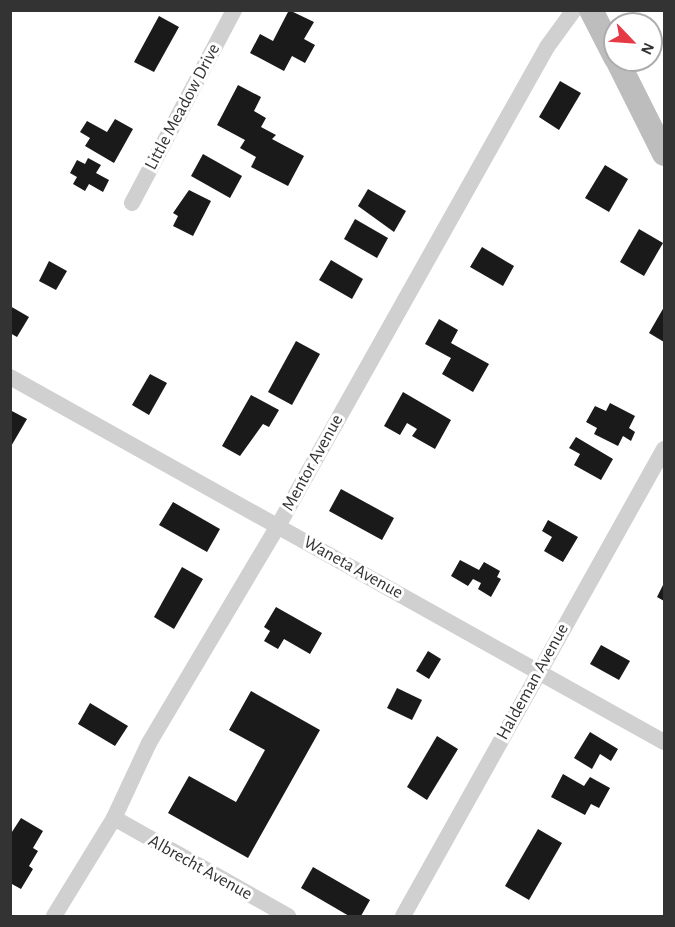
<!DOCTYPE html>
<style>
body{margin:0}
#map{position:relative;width:675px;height:927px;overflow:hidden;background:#fff;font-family:"Alegreya Sans",sans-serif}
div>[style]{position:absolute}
.building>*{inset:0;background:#1a1a1a}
.minor>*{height:16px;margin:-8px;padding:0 8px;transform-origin:8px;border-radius:8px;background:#d0d0d0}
.secondary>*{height:24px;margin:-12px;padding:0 12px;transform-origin:12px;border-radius:12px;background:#bdbdbd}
span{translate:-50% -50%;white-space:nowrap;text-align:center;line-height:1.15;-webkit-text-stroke:6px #fff;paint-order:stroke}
.street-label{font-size:18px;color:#333}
.frame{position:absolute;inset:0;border:12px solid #333;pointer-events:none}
.north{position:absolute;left:603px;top:12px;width:60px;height:60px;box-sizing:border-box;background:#fff;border:2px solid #adadad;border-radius:50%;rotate:115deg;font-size:16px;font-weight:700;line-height:24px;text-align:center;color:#333}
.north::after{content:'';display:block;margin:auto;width:21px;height:27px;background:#e63946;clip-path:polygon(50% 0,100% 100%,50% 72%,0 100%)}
</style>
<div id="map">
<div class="building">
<i style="clip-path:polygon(289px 10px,314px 22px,304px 39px,315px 45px,305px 63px,292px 56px,284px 71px,250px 53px,260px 34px,273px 41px)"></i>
<i style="clip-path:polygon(159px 16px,179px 27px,154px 72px,134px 62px)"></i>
<i style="clip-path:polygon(560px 81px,581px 93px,559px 130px,539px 117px)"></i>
<i style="clip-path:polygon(238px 85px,261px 97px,254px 111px,266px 118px,261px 127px,276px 135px,272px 139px,304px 156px,288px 186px,251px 167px,256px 157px,240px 148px,245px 140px,217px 125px)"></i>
<i style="clip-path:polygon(115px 119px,133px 129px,114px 163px,85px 146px,90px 138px,80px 132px,87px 121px,107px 132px)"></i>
<i style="clip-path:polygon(203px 154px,242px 176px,230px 198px,191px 176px)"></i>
<i style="clip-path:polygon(88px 158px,101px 165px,96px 173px,109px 180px,103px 192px,89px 184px,85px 191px,73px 184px,77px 177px,70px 173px,77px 160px,85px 164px)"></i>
<i style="clip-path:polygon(605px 165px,628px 179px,609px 212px,585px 198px)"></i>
<i style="clip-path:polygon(368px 189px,406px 211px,394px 232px,358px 206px)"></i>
<i style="clip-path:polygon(189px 190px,211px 201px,193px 236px,173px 226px,178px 216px,173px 213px)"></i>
<i style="clip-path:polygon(355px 219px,388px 238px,377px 258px,344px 239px)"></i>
<i style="clip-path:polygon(639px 229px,663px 243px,644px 276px,620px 262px)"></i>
<i style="clip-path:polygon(482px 247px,514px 266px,503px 286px,470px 267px)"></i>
<i style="clip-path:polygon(331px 260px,363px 279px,352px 299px,319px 280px)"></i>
<i style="clip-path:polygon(49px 261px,67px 271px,56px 290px,39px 281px)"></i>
<i style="clip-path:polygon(10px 306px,29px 317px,17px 337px,10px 333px)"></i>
<i style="clip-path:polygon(664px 307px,664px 342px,649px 333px)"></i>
<i style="clip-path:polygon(439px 319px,458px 330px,451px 343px,489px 364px,473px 392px,442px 374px,451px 358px,425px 344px)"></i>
<i style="clip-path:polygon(296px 341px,320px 354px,292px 405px,268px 392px)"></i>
<i style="clip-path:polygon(150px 374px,167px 383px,149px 415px,132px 405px)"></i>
<i style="clip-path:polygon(403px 392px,451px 420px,435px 449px,412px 436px,417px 429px,407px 423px,400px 435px,384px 426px)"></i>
<i style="clip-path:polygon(251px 395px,279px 410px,269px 427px,263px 424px,240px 456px,222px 446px)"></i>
<i style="clip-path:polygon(610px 403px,635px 416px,629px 428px,635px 432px,631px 441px,623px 436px,618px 446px,594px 434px,597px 428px,586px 422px,595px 406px,606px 411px)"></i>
<i style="clip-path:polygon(10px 410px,27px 419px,10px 448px)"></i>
<i style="clip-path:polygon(576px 437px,613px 459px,601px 480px,574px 465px,580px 454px,569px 448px)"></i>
<i style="clip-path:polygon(341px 489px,394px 518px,382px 540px,329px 511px)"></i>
<i style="clip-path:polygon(173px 502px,220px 529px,207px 552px,159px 525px)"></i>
<i style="clip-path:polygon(548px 520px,578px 537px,563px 562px,544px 551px,552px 537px,542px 531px)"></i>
<i style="clip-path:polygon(460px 560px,479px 570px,484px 562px,500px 571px,497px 577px,501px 579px,491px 597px,478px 589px,481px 583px,473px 579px,468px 586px,451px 576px)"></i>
<i style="clip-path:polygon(182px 567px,203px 579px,174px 629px,154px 617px)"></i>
<i style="clip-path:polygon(664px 583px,664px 601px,657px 597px)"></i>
<i style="clip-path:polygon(276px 607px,322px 633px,310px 654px,284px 639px,278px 649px,264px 641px,270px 631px,264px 627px)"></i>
<i style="clip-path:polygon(601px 645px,630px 661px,619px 680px,590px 664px)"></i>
<i style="clip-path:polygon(428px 651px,441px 659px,429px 679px,416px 671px)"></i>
<i style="clip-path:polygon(397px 688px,422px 700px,412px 720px,387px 708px)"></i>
<i style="clip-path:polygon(251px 691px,320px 730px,248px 858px,168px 813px,189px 776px,236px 802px,265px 750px,229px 730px)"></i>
<i style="clip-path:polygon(90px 703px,128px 726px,115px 746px,78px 724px)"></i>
<i style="clip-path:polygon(590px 732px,618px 749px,611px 761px,600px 754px,592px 769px,574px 758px)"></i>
<i style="clip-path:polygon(437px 736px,458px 749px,427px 800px,407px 787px)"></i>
<i style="clip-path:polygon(563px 774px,584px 786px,590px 777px,610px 788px,599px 808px,591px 804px,585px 815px,551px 797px)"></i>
<i style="clip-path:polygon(21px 818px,43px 831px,33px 848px,38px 851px,29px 866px,33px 869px,21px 889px,10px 883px,10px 835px)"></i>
<i style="clip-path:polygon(538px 829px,562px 843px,529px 900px,505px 886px)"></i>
<i style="clip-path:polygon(313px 867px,370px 900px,361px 916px,349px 916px,301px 888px)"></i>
</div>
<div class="minor">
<i style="left:132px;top:203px;width:218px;rotate:-62.1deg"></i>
<i style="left:10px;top:377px;width:749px;rotate:29.17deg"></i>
<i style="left:114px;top:818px;width:200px;rotate:29.4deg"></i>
<i style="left:54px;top:916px;width:115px;rotate:-58.5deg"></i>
<i style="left:114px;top:818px;width:83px;rotate:-65deg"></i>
<i style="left:149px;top:743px;width:252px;rotate:-59.3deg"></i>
<i style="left:278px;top:526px;width:549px;rotate:-60.68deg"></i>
<i style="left:547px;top:47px;width:46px;rotate:-53.9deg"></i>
<i style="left:403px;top:916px;width:535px;rotate:-60.8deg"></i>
</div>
<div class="secondary">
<i style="left:591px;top:10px;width:53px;rotate:62.9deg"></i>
<i style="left:617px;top:60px;width:105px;rotate:63.4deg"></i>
</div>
<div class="street-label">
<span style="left:183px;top:107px;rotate:-62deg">Little Meadow Drive</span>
<span style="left:313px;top:463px;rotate:-61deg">Mentor Avenue</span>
<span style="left:353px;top:568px;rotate:29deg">Waneta Avenue</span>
<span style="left:533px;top:682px;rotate:-61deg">Haldeman Avenue</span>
<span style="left:200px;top:868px;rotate:29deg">Albrecht Avenue</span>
</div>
<div class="frame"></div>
<div class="north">N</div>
</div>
